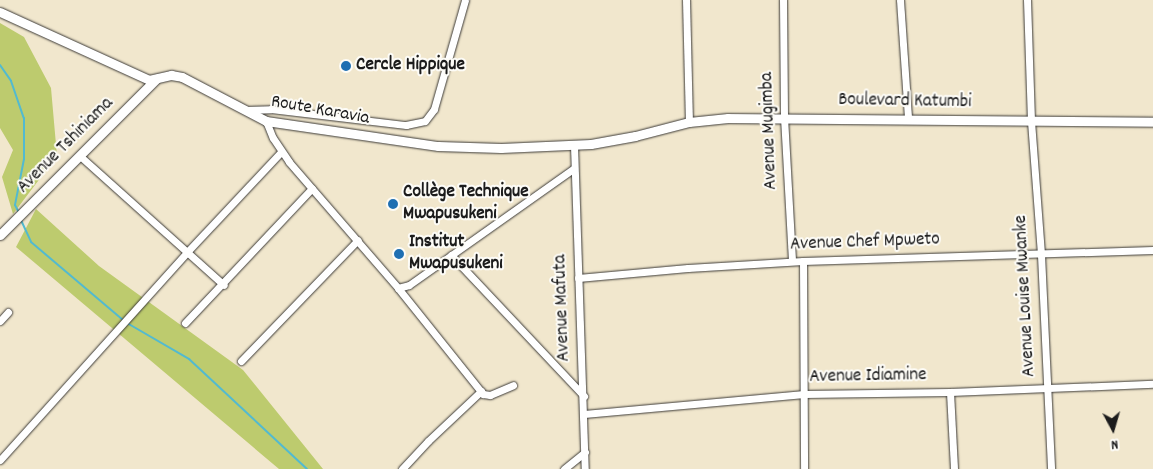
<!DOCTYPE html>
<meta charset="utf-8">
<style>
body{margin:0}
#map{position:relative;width:1153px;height:469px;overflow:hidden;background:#f1e7cd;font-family:Dekko,sans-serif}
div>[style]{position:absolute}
.green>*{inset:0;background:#bdcb6e}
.stream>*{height:2px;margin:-1px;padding:0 1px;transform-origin:1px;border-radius:1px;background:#52bad0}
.roads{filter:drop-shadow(0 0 1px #3c3a37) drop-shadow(0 0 1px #3c3a37)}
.minor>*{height:7px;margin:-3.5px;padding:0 3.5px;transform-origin:3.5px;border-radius:3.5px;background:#fff}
.tertiary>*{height:9px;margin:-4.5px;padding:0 4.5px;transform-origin:4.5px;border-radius:4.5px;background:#fff}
.dots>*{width:14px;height:14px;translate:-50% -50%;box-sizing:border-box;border:2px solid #fdfcf7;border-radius:50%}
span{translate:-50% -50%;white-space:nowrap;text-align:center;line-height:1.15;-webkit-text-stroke:4px #fdfcf7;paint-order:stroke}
.poi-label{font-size:19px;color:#1c1c1c;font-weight:700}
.left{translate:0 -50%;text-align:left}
.street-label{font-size:19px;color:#1c1c1c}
.north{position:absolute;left:1088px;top:404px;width:50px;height:50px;-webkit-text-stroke:4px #fdfcf7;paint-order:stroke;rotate:174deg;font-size:14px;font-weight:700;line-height:20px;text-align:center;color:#1c1c1c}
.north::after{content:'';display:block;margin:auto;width:18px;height:22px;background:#1c1c1c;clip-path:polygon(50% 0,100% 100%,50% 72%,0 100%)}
</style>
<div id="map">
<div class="green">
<i style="clip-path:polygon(0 23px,24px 37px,51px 88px,57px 156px,13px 214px,2px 177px,13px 150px,0 128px)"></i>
<i style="clip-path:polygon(36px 209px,99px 266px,243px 370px,323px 469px,279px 469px,16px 247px)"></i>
</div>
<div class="stream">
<i style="left:0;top:65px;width:19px;rotate:55deg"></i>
<i style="left:11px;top:81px;width:39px;rotate:71deg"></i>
<i style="left:24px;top:118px;width:41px;rotate:90deg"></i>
<i style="left:24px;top:159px;width:47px;rotate:101.1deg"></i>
<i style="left:15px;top:205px;width:9px;rotate:63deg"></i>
<i style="left:20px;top:218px;width:26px;rotate:65deg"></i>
<i style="left:31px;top:242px;width:121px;rotate:40.3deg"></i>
<i style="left:127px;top:323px;width:72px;rotate:30.1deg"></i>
<i style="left:189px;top:359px;width:161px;rotate:43deg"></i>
</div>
<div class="roads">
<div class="minor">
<i style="left:686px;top:0;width:122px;rotate:88.6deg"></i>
<i style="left:783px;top:0;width:117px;rotate:89.5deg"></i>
<i style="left:784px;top:117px;width:144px;rotate:86.8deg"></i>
<i style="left:900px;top:0;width:118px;rotate:86.1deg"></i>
<i style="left:1027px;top:0;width:121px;rotate:88.1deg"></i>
<i style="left:1031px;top:121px;width:134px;rotate:85.7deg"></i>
<i style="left:1041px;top:255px;width:214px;rotate:87.3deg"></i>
<i style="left:246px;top:110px;width:25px;rotate:-2deg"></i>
<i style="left:271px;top:109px;width:136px;rotate:6.8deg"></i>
<i style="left:406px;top:125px;width:19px;rotate:-12deg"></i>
<i style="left:425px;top:121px;width:15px;rotate:-53deg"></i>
<i style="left:434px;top:109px;width:113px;rotate:-74.1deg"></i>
<i style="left:266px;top:121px;width:18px;rotate:68deg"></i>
<i style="left:273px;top:138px;width:29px;rotate:56deg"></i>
<i style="left:289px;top:162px;width:167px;rotate:49.1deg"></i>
<i style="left:398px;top:288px;width:11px;rotate:-15deg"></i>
<i style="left:409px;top:285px;width:202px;rotate:-35.3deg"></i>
<i style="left:574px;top:145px;width:324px;rotate:88.1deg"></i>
<i style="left:80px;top:156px;width:193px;rotate:41.9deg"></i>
<i style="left:451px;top:255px;width:194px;rotate:46.7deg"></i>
<i style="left:803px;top:261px;width:208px;rotate:89.7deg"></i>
<i style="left:578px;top:278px;width:110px;rotate:-5.2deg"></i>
<i style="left:688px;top:268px;width:115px;rotate:-3.5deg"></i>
<i style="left:803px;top:261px;width:350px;rotate:-1.8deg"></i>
<i style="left:398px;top:288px;width:136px;rotate:51.3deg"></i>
<i style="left:483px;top:394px;width:7px;rotate:8deg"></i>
<i style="left:490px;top:395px;width:25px;rotate:-23deg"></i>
<i style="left:0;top:321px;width:12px;rotate:-48deg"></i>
<i style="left:185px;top:323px;width:185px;rotate:-46.7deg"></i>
<i style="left:241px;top:361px;width:168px;rotate:-46deg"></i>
<i style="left:950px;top:392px;width:77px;rotate:87deg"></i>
<i style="left:584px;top:414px;width:221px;rotate:-5.2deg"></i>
<i style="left:804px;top:394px;width:146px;rotate:-0.8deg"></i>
<i style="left:950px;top:392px;width:203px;rotate:-2.3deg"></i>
<i style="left:0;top:460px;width:280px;rotate:-48deg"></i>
<i style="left:187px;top:252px;width:137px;rotate:-46.8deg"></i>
<i style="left:402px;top:469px;width:38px;rotate:-47deg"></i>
<i style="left:428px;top:441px;width:73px;rotate:-43.3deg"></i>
<i style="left:564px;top:469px;width:27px;rotate:-39deg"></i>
</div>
<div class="tertiary">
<i style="left:0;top:12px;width:164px;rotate:24.5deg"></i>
<i style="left:149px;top:80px;width:23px;rotate:-13deg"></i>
<i style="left:171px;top:75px;width:11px;rotate:10deg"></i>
<i style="left:182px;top:77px;width:95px;rotate:27.6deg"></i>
<i style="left:266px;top:121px;width:174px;rotate:8.3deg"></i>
<i style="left:438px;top:146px;width:63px;rotate:1.8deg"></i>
<i style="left:501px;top:148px;width:90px;rotate:-2.5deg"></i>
<i style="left:591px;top:144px;width:45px;rotate:-10.3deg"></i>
<i style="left:635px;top:136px;width:56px;rotate:-14.5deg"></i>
<i style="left:689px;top:122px;width:39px;rotate:-6deg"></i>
<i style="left:728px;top:118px;width:425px;rotate:0.5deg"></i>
<i style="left:0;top:235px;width:221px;rotate:-45deg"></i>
</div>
</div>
<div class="dots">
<i style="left:346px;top:66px;background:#1f6fb2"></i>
<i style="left:393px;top:204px;background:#1f6fb2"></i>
<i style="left:399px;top:254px;background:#1f6fb2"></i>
</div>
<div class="poi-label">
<span class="left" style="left:356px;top:66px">Cercle Hippique</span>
<span class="left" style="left:403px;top:204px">Collège Technique<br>Mwapusukeni</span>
<span class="left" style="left:409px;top:254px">Institut<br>Mwapusukeni</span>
</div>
<div class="street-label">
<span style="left:905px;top:102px;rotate:1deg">Boulevard Katumbi</span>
<span style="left:320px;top:111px;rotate:10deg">Route Karavia</span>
<span style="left:770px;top:131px;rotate:-92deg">Avenue Mugimba</span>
<span style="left:66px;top:146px;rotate:-45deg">Avenue Tshiniama</span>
<span style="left:865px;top:243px;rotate:-2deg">Avenue Chef Mpweto</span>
<span style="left:1026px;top:296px;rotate:-93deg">Avenue Louise Mwanke</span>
<span style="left:563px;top:308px;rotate:-92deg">Avenue Mafuta</span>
<span style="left:868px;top:377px;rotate:-1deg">Avenue Idiamine</span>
</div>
<div class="north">N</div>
</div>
